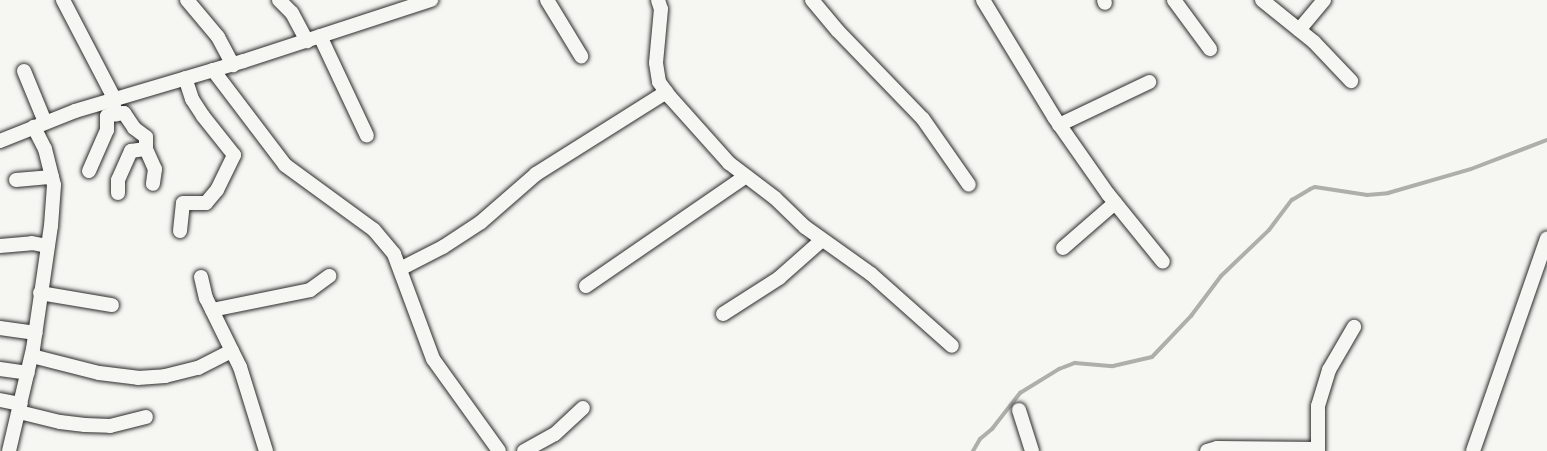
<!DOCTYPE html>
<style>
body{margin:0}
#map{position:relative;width:1547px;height:451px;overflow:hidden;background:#f6f6f2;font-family:Dekko,sans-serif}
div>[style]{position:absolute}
.stream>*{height:4px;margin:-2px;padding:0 2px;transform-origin:2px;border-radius:2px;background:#aeaeab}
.roads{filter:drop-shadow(0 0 2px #2b2b2b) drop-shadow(0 0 2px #2b2b2b)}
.street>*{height:14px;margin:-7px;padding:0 7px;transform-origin:7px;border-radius:7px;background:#f6f6f2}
span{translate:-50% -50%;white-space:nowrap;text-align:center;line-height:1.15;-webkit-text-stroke:4.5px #f6f6f2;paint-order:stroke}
</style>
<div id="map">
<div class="stream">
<i style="left:973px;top:451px;width:14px;rotate:-60deg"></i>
<i style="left:980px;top:439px;width:16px;rotate:-40deg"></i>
<i style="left:992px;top:429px;width:46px;rotate:-52.1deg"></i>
<i style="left:1020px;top:393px;width:46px;rotate:-31.6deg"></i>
<i style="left:1059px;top:369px;width:17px;rotate:-21deg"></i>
<i style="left:1075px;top:363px;width:38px;rotate:5deg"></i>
<i style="left:1113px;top:366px;width:40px;rotate:-13deg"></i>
<i style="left:1152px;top:357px;width:57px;rotate:-46.4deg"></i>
<i style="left:1191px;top:316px;width:50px;rotate:-53.1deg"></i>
<i style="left:1221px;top:276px;width:66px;rotate:-43.8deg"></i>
<i style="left:1269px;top:230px;width:38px;rotate:-53deg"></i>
<i style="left:1292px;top:200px;width:21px;rotate:-31deg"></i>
<i style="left:1310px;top:189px;width:5px;rotate:-22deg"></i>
<i style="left:1315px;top:187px;width:53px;rotate:8.7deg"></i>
<i style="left:1367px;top:195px;width:21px;rotate:-5deg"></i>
<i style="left:1388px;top:193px;width:86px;rotate:-16.1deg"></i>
<i style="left:1471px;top:169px;width:81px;rotate:-20.9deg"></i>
</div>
<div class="roads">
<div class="street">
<i style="left:63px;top:0;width:110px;rotate:62.5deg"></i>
<i style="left:187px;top:0;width:48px;rotate:50deg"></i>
<i style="left:218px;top:37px;width:32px;rotate:62deg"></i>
<i style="left:279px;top:0;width:18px;rotate:45deg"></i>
<i style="left:292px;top:13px;width:32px;rotate:62deg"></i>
<i style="left:547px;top:0;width:66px;rotate:58.7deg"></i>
<i style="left:658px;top:0;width:9px;rotate:72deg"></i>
<i style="left:661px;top:9px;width:54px;rotate:95.3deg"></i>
<i style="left:656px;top:63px;width:19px;rotate:81deg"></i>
<i style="left:659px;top:82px;width:19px;rotate:54deg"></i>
<i style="left:670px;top:97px;width:89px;rotate:48.2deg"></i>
<i style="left:729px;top:163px;width:58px;rotate:37.3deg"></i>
<i style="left:775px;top:198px;width:42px;rotate:44deg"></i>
<i style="left:805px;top:227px;width:81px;rotate:35.5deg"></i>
<i style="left:871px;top:274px;width:108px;rotate:41.6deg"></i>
<i style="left:812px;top:0;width:40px;rotate:50deg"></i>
<i style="left:838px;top:31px;width:122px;rotate:46deg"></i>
<i style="left:923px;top:119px;width:80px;rotate:55.1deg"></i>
<i style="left:983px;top:0;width:137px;rotate:58.7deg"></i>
<i style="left:1054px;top:117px;width:94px;rotate:55deg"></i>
<i style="left:1108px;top:194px;width:87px;rotate:51deg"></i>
<i style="left:1104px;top:0;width:3px;rotate:72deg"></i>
<i style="left:1174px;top:0;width:61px;rotate:53.7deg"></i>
<i style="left:1262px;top:0;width:67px;rotate:38.9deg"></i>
<i style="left:1314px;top:42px;width:54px;rotate:46.5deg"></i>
<i style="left:1299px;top:30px;width:39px;rotate:-50deg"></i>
<i style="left:320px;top:36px;width:110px;rotate:64.8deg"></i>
<i style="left:213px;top:70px;width:119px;rotate:52.8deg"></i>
<i style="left:285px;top:165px;width:110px;rotate:36.1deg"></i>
<i style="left:374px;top:230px;width:31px;rotate:50deg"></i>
<i style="left:394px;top:254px;width:112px;rotate:69.6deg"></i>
<i style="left:433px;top:359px;width:113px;rotate:54.3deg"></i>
<i style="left:24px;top:71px;width:55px;rotate:67.6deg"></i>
<i style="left:112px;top:99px;width:16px;rotate:75deg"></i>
<i style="left:116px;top:114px;width:8px;rotate:-7deg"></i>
<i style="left:124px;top:113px;width:18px;rotate:56deg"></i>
<i style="left:134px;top:128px;width:15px;rotate:37deg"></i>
<i style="left:146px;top:137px;width:12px;rotate:90deg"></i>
<i style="left:146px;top:149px;width:22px;rotate:66deg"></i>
<i style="left:155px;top:169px;width:15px;rotate:98deg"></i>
<i style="left:1059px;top:125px;width:100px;rotate:-25.5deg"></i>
<i style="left:0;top:141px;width:81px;rotate:-21.8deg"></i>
<i style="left:75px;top:111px;width:176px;rotate:-16.5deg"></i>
<i style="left:244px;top:61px;width:197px;rotate:-18.1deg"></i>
<i style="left:89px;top:171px;width:45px;rotate:-66.3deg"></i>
<i style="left:107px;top:130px;width:14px;rotate:-90deg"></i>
<i style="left:107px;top:116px;width:9px;rotate:-13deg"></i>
<i style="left:16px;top:180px;width:36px;rotate:-5deg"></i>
<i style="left:118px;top:193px;width:13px;rotate:-90deg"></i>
<i style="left:118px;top:180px;width:32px;rotate:-66deg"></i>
<i style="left:131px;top:151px;width:15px;rotate:-8deg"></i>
<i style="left:180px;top:231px;width:28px;rotate:-84deg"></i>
<i style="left:183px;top:203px;width:23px"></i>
<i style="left:206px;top:203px;width:17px;rotate:-50deg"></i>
<i style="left:217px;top:190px;width:39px;rotate:-64deg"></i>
<i style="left:234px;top:155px;width:50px;rotate:-128.5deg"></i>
<i style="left:203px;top:116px;width:20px;rotate:-123deg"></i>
<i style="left:192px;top:99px;width:22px;rotate:-108deg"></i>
<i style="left:0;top:246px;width:32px;rotate:-5deg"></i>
<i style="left:32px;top:243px;width:16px;rotate:11deg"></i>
<i style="left:1063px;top:248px;width:69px;rotate:-40.9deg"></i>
<i style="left:400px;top:269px;width:48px;rotate:-27.1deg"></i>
<i style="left:443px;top:247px;width:45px;rotate:-33.3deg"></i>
<i style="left:481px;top:222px;width:73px;rotate:-41.1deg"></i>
<i style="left:536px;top:174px;width:154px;rotate:-32.2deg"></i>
<i style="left:201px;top:277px;width:22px;rotate:77deg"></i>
<i style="left:206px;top:298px;width:77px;rotate:63.8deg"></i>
<i style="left:240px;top:367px;width:88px;rotate:72.8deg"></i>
<i style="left:586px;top:286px;width:194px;rotate:-34.5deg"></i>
<i style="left:40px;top:293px;width:73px;rotate:9.5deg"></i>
<i style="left:212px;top:310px;width:100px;rotate:-11.5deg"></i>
<i style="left:310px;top:290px;width:24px;rotate:-36deg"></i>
<i style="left:723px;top:314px;width:67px;rotate:-32.7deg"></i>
<i style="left:779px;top:278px;width:57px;rotate:-41.5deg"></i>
<i style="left:0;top:328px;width:36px;rotate:8deg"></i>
<i style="left:32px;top:356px;width:69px;rotate:14.2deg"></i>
<i style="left:99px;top:373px;width:39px;rotate:7deg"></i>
<i style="left:138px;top:378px;width:27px;rotate:-4deg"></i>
<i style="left:165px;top:376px;width:34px;rotate:-14deg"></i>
<i style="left:198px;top:368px;width:38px;rotate:-27deg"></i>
<i style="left:0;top:369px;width:28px;rotate:8deg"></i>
<i style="left:0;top:400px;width:21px;rotate:11deg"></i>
<i style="left:1019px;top:410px;width:43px;rotate:72.4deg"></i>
<i style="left:19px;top:412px;width:42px;rotate:13.7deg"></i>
<i style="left:60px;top:422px;width:25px;rotate:7deg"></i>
<i style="left:85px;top:425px;width:25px;rotate:2deg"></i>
<i style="left:110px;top:426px;width:37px;rotate:-14deg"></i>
<i style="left:9px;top:451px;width:105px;rotate:-76.8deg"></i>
<i style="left:33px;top:349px;width:124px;rotate:-81.7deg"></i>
<i style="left:51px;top:226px;width:41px;rotate:-85.8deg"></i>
<i style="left:54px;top:185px;width:37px;rotate:-104deg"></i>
<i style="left:45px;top:149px;width:25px;rotate:-117deg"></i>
<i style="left:524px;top:451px;width:35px;rotate:-29deg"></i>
<i style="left:555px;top:434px;width:38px;rotate:-43deg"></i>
<i style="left:1207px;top:451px;width:10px;rotate:-17deg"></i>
<i style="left:1217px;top:448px;width:101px;rotate:0.6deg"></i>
<i style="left:1318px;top:451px;width:45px;rotate:-90deg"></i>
<i style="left:1318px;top:406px;width:38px;rotate:-73deg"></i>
<i style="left:1329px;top:370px;width:50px;rotate:-59.8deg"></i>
<i style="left:1473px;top:451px;width:225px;rotate:-70.8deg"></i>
</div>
</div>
</div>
